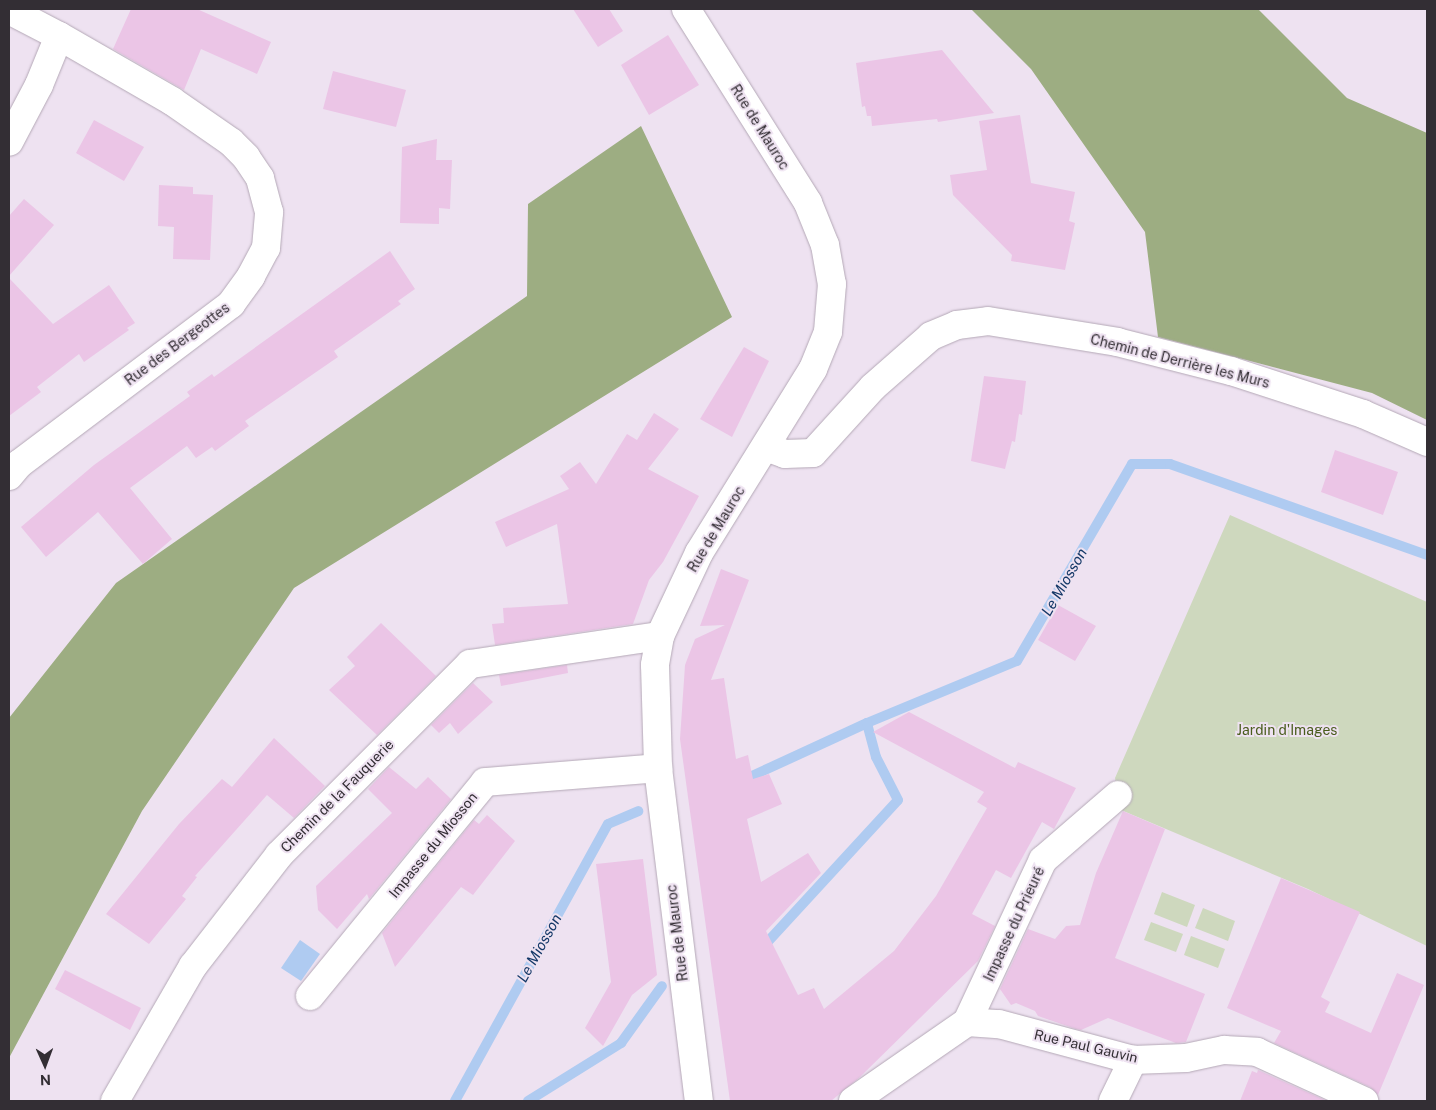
<!DOCTYPE html>
<meta charset="utf-8">
<style>
body{margin:0}
#map{position:relative;width:1436px;height:1110px;overflow:hidden;background:#eee2f1;font-family:"Public Sans",sans-serif}
div>[style]{position:absolute}
.green>*{inset:0;background:#ced8be}
.forest>*{inset:0;background:#9dad82}
.water>*{inset:0;background:#afcbf1}
.stream>*{height:10px;margin:-5px;padding:0 5px;transform-origin:5px;border-radius:5px;background:#afcbf1}
.building>*{inset:0;background:#ebc5e6}
.roads{filter:drop-shadow(0 0 1px #b4a8b6) drop-shadow(0 0 1px #b4a8b6)}
.minor>*{height:28px;margin:-14px;padding:0 14px;transform-origin:14px;border-radius:14px;background:#fff}
span{translate:-50% -50%;white-space:nowrap;text-align:center;line-height:1.15;-webkit-text-stroke:4px #eee2f1;paint-order:stroke}
.street-label{font-size:14px;color:#332e34}
.park-label{font-size:14px;color:#495c1c}
.water-label{font-size:15px;color:#153968;font-style:italic}
.frame{position:absolute;inset:0;border:10px solid #332e34;pointer-events:none}
.north{position:absolute;left:20px;top:1040px;width:50px;height:50px;-webkit-text-stroke:4px #eee2f1;paint-order:stroke;rotate:178deg;font-size:14px;font-weight:700;line-height:20px;text-align:center;color:#332e34}
.north::after{content:'';display:block;margin:auto;width:18px;height:22px;background:#332e34;clip-path:polygon(50% 0,100% 100%,50% 72%,0 100%)}
</style>
<div id="map">
<div class="green">
<i style="clip-path:polygon(1230px 515px,1427px 602px,1427px 946px,1308px 889px,1121px 810px,1115px 778px)"></i>
<i style="clip-path:polygon(1162px 892px,1195px 905px,1187px 927px,1154px 914px)"></i>
<i style="clip-path:polygon(1203px 908px,1235px 921px,1228px 941px,1195px 928px)"></i>
<i style="clip-path:polygon(1151px 922px,1183px 934px,1176px 952px,1144px 940px)"></i>
<i style="clip-path:polygon(1191px 936px,1225px 949px,1218px 968px,1184px 955px)"></i>
</div>
<div class="forest">
<i style="clip-path:polygon(971px 9px,1258px 9px,1347px 98px,1427px 133px,1427px 420px,1372px 393px,1158px 337px,1145px 232px,1031px 69px)"></i>
<i style="clip-path:polygon(641px 126px,732px 317px,294px 588px,142px 811px,9px 1058px,9px 718px,116px 583px,527px 296px,528px 204px)"></i>
</div>
<div class="water">
<i style="clip-path:polygon(300px 940px,320px 954px,301px 981px,281px 968px)"></i>
</div>
<div class="stream">
<i style="left:741px;top:781px;width:139px;rotate:-24.7deg"></i>
<i style="left:867px;top:723px;width:162px;rotate:-22.5deg"></i>
<i style="left:1017px;top:661px;width:228px;rotate:-59.7deg"></i>
<i style="left:1132px;top:464px;width:38px"></i>
<i style="left:1170px;top:464px;width:273px;rotate:19.5deg"></i>
<i style="left:761px;top:949px;width:202px;rotate:-47.4deg"></i>
<i style="left:898px;top:800px;width:48px;rotate:-117.1deg"></i>
<i style="left:876px;top:757px;width:35px;rotate:-105deg"></i>
<i style="left:455px;top:1101px;width:316px;rotate:-61.1deg"></i>
<i style="left:608px;top:824px;width:33px;rotate:-23deg"></i>
<i style="left:528px;top:1101px;width:110px;rotate:-31.9deg"></i>
<i style="left:621px;top:1043px;width:70px;rotate:-54.3deg"></i>
</div>
<div class="building">
<i style="clip-path:polygon(131px 9px,197px 9px,271px 42px,257px 74px,201px 49px,184px 90px,113px 49px)"></i>
<i style="clip-path:polygon(573px 9px,609px 9px,623px 31px,598px 47px)"></i>
<i style="clip-path:polygon(668px 35px,699px 85px,649px 115px,621px 65px)"></i>
<i style="clip-path:polygon(942px 50px,994px 113px,938px 122px,937px 119px,872px 126px,871px 116px,867px 116px,865px 106px,862px 107px,856px 63px)"></i>
<i style="clip-path:polygon(333px 71px,406px 90px,396px 127px,323px 109px)"></i>
<i style="clip-path:polygon(1020px 115px,1031px 183px,1075px 192px,1069px 221px,1075px 223px,1065px 270px,1011px 261px,1012px 255px,953px 195px,950px 175px,987px 170px,979px 121px)"></i>
<i style="clip-path:polygon(94px 120px,144px 147px,124px 181px,76px 153px)"></i>
<i style="clip-path:polygon(437px 139px,436px 160px,452px 160px,450px 209px,439px 208px,439px 224px,400px 223px,402px 147px)"></i>
<i style="clip-path:polygon(159px 185px,193px 187px,193px 194px,213px 195px,210px 260px,173px 259px,174px 227px,158px 226px)"></i>
<i style="clip-path:polygon(24px 199px,54px 225px,9px 276px,9px 216px)"></i>
<i style="clip-path:polygon(390px 251px,415px 289px,398px 301px,401px 304px,334px 351px,338px 357px,245px 421px,249px 426px,215px 451px,212px 447px,196px 458px,187px 446px,130px 488px,172px 539px,143px 564px,98px 512px,46px 557px,21px 527px,94px 465px,190px 396px,187px 392px,212px 374px,214px 377px)"></i>
<i style="clip-path:polygon(9px 278px,53px 324px,109px 285px,135px 323px,127px 328px,129px 330px,84px 362px,79px 354px,37px 387px,41px 392px,9px 416px)"></i>
<i style="clip-path:polygon(744px 347px,769px 361px,732px 437px,700px 419px)"></i>
<i style="clip-path:polygon(984px 376px,1026px 381px,1022px 415px,1019px 414px,1015px 442px,1012px 441px,1005px 469px,971px 461px)"></i>
<i style="clip-path:polygon(654px 413px,679px 429px,648px 469px,699px 496px,663px 562px,649px 580px,633px 624px,495px 645px,492px 624px,504px 623px,503px 608px,568px 604px,557px 524px,506px 547px,495px 522px,569px 489px,560px 476px,580px 462px,596px 484px,627px 434px,637px 440px)"></i>
<i style="clip-path:polygon(1335px 450px,1398px 472px,1383px 515px,1321px 492px)"></i>
<i style="clip-path:polygon(721px 569px,749px 580px,711px 680px,724px 678px,736px 759px,748px 755px,753px 779px,769px 774px,782px 804px,747px 819px,761px 882px,808px 853px,821px 873px,766px 931px,798px 995px,814px 988px,824px 1009px,894px 951px,936px 896px,987px 808px,977px 802px,984px 792px,873px 732px,909px 712px,1015px 768px,1018px 762px,1076px 788px,1054px 829px,1042px 822px,1011px 878px,996px 870px,972px 914px,995px 926px,978px 961px,860px 1077px,831px 1101px,730px 1101px,680px 739px,685px 665px,695px 639px,725px 625px,700px 626px)"></i>
<i style="clip-path:polygon(1058px 605px,1096px 626px,1075px 661px,1038px 640px)"></i>
<i style="clip-path:polygon(381px 623px,436px 676px,377px 735px,329px 690px,355px 666px,347px 657px)"></i>
<i style="clip-path:polygon(567px 665px,568px 673px,501px 686px,499px 675px)"></i>
<i style="clip-path:polygon(473px 683px,493px 702px,458px 734px,450px 723px,439px 733px,431px 725px)"></i>
<i style="clip-path:polygon(274px 738px,325px 786px,294px 818px,267px 795px,195px 876px,197px 877px,182px 896px,186px 899px,149px 944px,106px 914px,179px 824px,222px 779px,232px 787px)"></i>
<i style="clip-path:polygon(389px 767px,416px 789px,428px 777px,451px 799px,369px 899px,367px 894px,337px 929px,318px 910px,316px 886px,392px 813px,368px 789px)"></i>
<i style="clip-path:polygon(1123px 811px,1165px 829px,1115px 958px,1205px 994px,1186px 1042px,1176px 1043px,1108px 1018px,1081px 1030px,1076px 1029px,1038px 1016px,1035px 1011px,1016px 1003px,1011px 1005px,1000px 989px,1028px 929px,1055px 939px,1066px 926px,1080px 925px,1096px 873px)"></i>
<i style="clip-path:polygon(487px 815px,515px 841px,473px 895px,461px 887px,395px 967px,382px 933px,474px 820px,479px 824px)"></i>
<i style="clip-path:polygon(643px 859px,657px 975px,632px 995px,603px 1046px,585px 1028px,611px 982px,596px 864px)"></i>
<i style="clip-path:polygon(1281px 878px,1360px 912px,1321px 997px,1330px 1002px,1325px 1012px,1371px 1033px,1397px 973px,1424px 985px,1378px 1095px,1370px 1087px,1274px 1043px,1281px 1031px,1227px 1008px)"></i>
<i style="clip-path:polygon(65px 970px,141px 1008px,130px 1030px,55px 989px)"></i>
<i style="clip-path:polygon(1258px 1070px,1327px 1101px,1240px 1101px,1252px 1071px,1257px 1073px)"></i>
</div>
<div class="roads">
<div class="minor">
<i style="left:686px;top:9px;width:229px;rotate:57.8deg"></i>
<i style="left:808px;top:203px;width:45px;rotate:68deg"></i>
<i style="left:825px;top:245px;width:40px;rotate:80deg"></i>
<i style="left:832px;top:284px;width:48px;rotate:94.8deg"></i>
<i style="left:828px;top:332px;width:40px;rotate:112deg"></i>
<i style="left:813px;top:369px;width:216px;rotate:121.8deg"></i>
<i style="left:699px;top:553px;width:92px;rotate:115.2deg"></i>
<i style="left:660px;top:636px;width:29px;rotate:100deg"></i>
<i style="left:655px;top:665px;width:103px;rotate:88.3deg"></i>
<i style="left:658px;top:768px;width:336px;rotate:83deg"></i>
<i style="left:9px;top:10px;width:56px;rotate:27.5deg"></i>
<i style="left:59px;top:36px;width:53px;rotate:112.2deg"></i>
<i style="left:39px;top:85px;width:64px;rotate:117.8deg"></i>
<i style="left:766px;top:447px;width:20px;rotate:20deg"></i>
<i style="left:785px;top:454px;width:28px;rotate:-2deg"></i>
<i style="left:813px;top:453px;width:89px;rotate:-47.7deg"></i>
<i style="left:873px;top:387px;width:77px;rotate:-41.3deg"></i>
<i style="left:931px;top:336px;width:28px;rotate:-23deg"></i>
<i style="left:957px;top:325px;width:31px;rotate:-7deg"></i>
<i style="left:988px;top:321px;width:131px;rotate:9.2deg"></i>
<i style="left:1117px;top:342px;width:118px;rotate:14.3deg"></i>
<i style="left:1231px;top:371px;width:139px;rotate:18deg"></i>
<i style="left:1363px;top:414px;width:70px;rotate:23.6deg"></i>
<i style="left:9px;top:476px;width:16px;rotate:-50deg"></i>
<i style="left:19px;top:464px;width:266px;rotate:-37deg"></i>
<i style="left:231px;top:304px;width:34px;rotate:-54deg"></i>
<i style="left:251px;top:276px;width:32px;rotate:-62deg"></i>
<i style="left:266px;top:248px;width:36px;rotate:-85deg"></i>
<i style="left:269px;top:212px;width:35px;rotate:-105deg"></i>
<i style="left:260px;top:178px;width:25px;rotate:-124deg"></i>
<i style="left:246px;top:157px;width:21px;rotate:-135deg"></i>
<i style="left:231px;top:142px;width:72px;rotate:-145.2deg"></i>
<i style="left:172px;top:101px;width:130px;rotate:-150.1deg"></i>
<i style="left:310px;top:996px;width:276px;rotate:-50.7deg"></i>
<i style="left:485px;top:782px;width:174px;rotate:-4.6deg"></i>
<i style="left:967px;top:1022px;width:179px;rotate:-64.9deg"></i>
<i style="left:1043px;top:860px;width:99px;rotate:-40.9deg"></i>
<i style="left:115px;top:1101px;width:156px;rotate:-60deg"></i>
<i style="left:193px;top:966px;width:140px;rotate:-52.2deg"></i>
<i style="left:279px;top:855px;width:270px;rotate:-45deg"></i>
<i style="left:470px;top:664px;width:192px;rotate:-8.4deg"></i>
<i style="left:853px;top:1101px;width:139px;rotate:-34.7deg"></i>
<i style="left:967px;top:1022px;width:32px;rotate:4deg"></i>
<i style="left:999px;top:1024px;width:139px;rotate:15deg"></i>
<i style="left:1133px;top:1060px;width:53px;rotate:-2.2deg"></i>
<i style="left:1186px;top:1058px;width:39px;rotate:-12deg"></i>
<i style="left:1224px;top:1050px;width:33px;rotate:3deg"></i>
<i style="left:1257px;top:1052px;width:118px;rotate:24.6deg"></i>
<i style="left:1113px;top:1101px;width:46px;rotate:-64deg"></i>
</div>
</div>
<div class="street-label">
<span style="left:760px;top:127px;rotate:58deg">Rue de Mauroc</span>
<span style="left:177px;top:344px;rotate:-37deg">Rue des Bergeottes</span>
<span style="left:1180px;top:361px;rotate:14deg">Chemin de Derrière les Murs</span>
<span style="left:716px;top:529px;rotate:-59deg">Rue de Mauroc</span>
<span style="left:337px;top:796px;rotate:-45deg">Chemin de la Fauquerie</span>
<span style="left:433px;top:845px;rotate:-51deg">Impasse du Miosson</span>
<span style="left:1014px;top:924px;rotate:-65deg">Impasse du Prieuré</span>
<span style="left:677px;top:933px;rotate:-97deg">Rue de Mauroc</span>
<span style="left:1086px;top:1046px;rotate:13deg">Rue Paul Gauvin</span>
</div>
<div class="park-label">
<span style="left:1287px;top:730px">Jardin d'Images</span>
</div>
<div class="water-label">
<span style="left:1064px;top:582px;rotate:-60deg">Le Miosson</span>
<span style="left:539px;top:948px;rotate:-61deg">Le Miosson</span>
</div>
<div class="frame"></div>
<div class="north">N</div>
</div>
